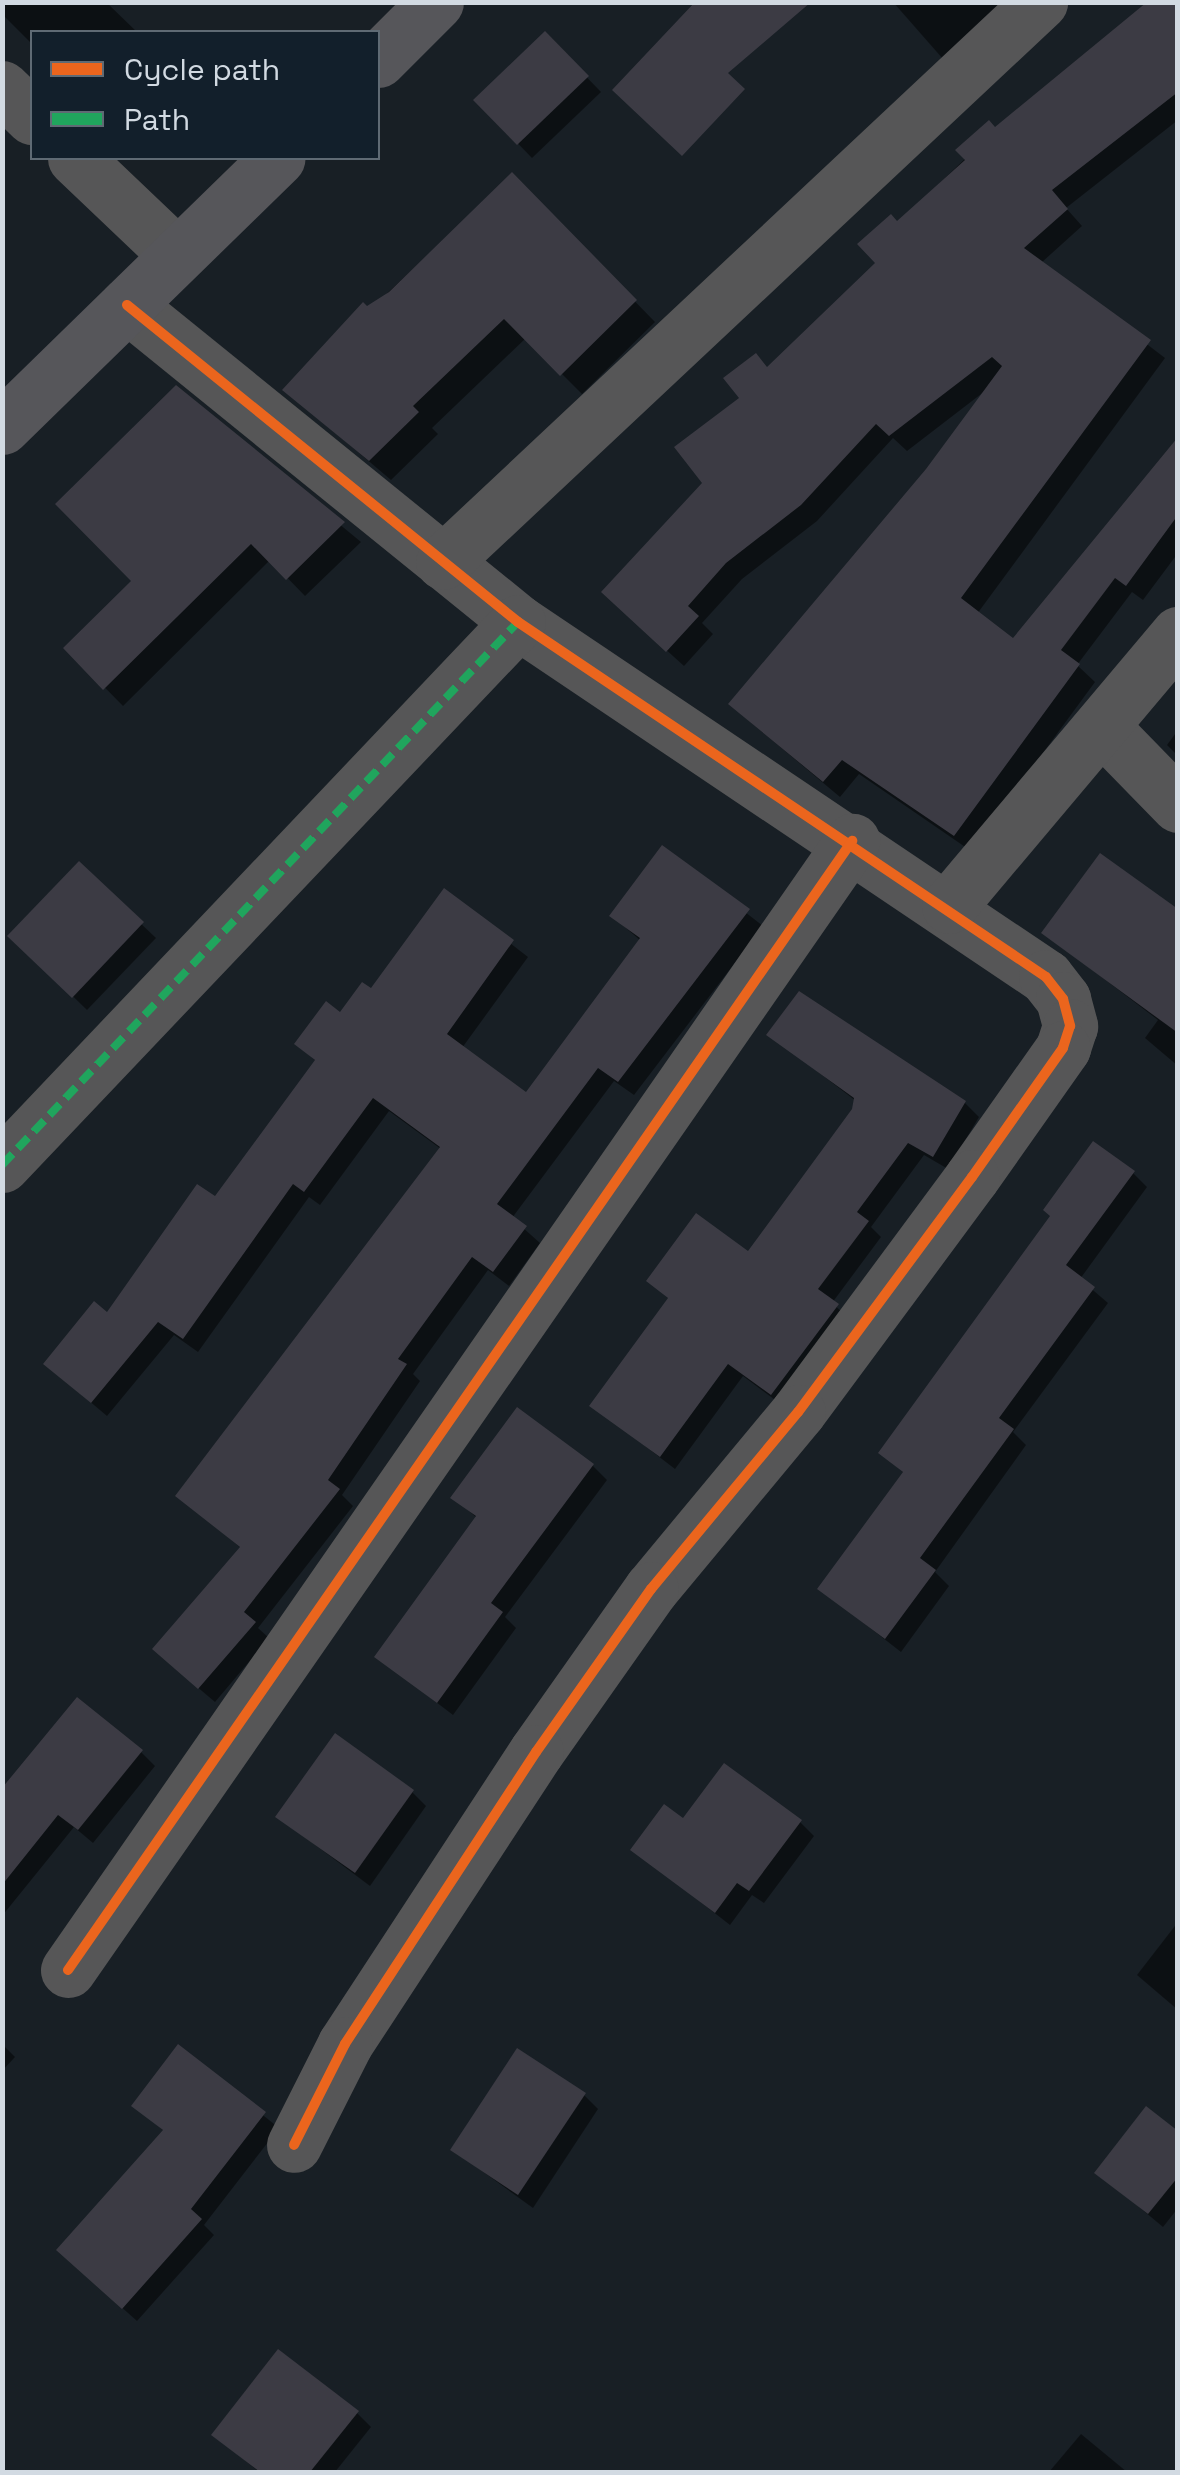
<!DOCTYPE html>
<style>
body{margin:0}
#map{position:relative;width:1180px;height:2475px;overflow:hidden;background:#181f25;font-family:"Space Grotesk",sans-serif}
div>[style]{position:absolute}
.shadow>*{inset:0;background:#0007}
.building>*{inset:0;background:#3c3b44}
.minor>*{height:55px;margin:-27.5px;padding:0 27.5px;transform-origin:27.5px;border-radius:27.5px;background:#565657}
.major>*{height:55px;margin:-27.5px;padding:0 27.5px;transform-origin:27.5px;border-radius:27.5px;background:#56565a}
.quiet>*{height:8px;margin-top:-4px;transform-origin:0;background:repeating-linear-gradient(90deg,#20a55d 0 15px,transparent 0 23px)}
.cycleway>*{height:10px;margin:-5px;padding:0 5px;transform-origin:5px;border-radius:5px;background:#eb651d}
span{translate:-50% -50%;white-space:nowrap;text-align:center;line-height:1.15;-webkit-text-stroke:8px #121f2b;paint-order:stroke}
.frame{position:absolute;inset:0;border:5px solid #d2dae2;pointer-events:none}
.legend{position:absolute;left:30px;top:30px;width:350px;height:130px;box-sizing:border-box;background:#121f2b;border:2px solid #5f6a74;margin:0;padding:12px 18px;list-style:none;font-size:30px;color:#d2dae2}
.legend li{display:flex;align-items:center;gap:20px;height:50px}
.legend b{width:50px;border:2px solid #5f6a74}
</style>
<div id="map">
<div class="shadow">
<i style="clip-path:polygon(2px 2px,106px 2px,137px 32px,32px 32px,32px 44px,2px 14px)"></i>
<i style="clip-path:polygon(893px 2px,1008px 2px,943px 59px)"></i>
<i style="clip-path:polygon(1178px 2px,1178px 120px,1066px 208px,1082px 226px,1041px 263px,1165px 358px,977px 614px,1013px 641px,1178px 441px,1178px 553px,1143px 600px,1132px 592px,1077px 665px,1095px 682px,971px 851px,859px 774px,840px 797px,748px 720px,985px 391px,907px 451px,893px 438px,817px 521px,742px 579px,702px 623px,713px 634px,684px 666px,620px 608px,705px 483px,742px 398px,878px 263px,897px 224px,995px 130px)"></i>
<i style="clip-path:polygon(545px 34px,601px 92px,532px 158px,476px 100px)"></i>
<i style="clip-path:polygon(512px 175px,655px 322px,582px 394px,526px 338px,432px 428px,438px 434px,391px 480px,285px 390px)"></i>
<i style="clip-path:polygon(176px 389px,361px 542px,305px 596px,270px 560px,123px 706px,66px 648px,134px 581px)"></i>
<i style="clip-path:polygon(1178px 730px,1178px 756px,1167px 745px)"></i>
<i style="clip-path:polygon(663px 848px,763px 926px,634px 1095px,614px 1081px,512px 1218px,540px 1243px,509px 1286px,488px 1270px,413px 1374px,420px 1381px,342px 1495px,353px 1506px,258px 1628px,269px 1638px,215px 1702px,170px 1664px,242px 1549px,178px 1495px,441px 1149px,389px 1111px,320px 1205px,309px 1197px,198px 1352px,174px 1335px,107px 1416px,62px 1378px,108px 1315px,215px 1200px,317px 1062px,297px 1044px,372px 992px,444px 892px,528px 957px,462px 1048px,527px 1095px,641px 941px,612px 916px)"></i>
<i style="clip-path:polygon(79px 865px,156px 938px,87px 1010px,11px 936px)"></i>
<i style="clip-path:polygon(1044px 933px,1178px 971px,1178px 1066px,1145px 1038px,1158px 1020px)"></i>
<i style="clip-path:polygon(770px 1035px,965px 1103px,979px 1117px,948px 1169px,924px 1155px,871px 1227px,881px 1237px,832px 1303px,851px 1320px,786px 1408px,743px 1376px,675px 1469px,593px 1406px,670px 1300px,649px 1281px,749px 1255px,854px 1110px,856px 1101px)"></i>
<i style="clip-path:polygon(1133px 1173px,1147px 1187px,1080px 1279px,1108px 1303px,1013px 1432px,1026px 1445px,935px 1572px,949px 1586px,901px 1652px,820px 1589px,905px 1474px,881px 1453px)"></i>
<i style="clip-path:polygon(593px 1466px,607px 1480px,505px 1617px,516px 1628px,453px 1715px,377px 1657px,477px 1518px,454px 1498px)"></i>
<i style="clip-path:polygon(141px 1752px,155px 1766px,93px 1843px,74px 1827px,2px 1916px,2px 1791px)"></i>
<i style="clip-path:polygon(412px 1792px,426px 1806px,370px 1886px,278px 1817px)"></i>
<i style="clip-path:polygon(684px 1822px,800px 1822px,814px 1836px,764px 1903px,752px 1895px,730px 1925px,634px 1850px)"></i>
<i style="clip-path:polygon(1178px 1922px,1178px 2010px,1137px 1975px)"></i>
<i style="clip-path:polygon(2px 2044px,15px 2057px,2px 2071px)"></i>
<i style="clip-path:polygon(179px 2048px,279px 2128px,204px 2225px,214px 2235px,137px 2321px,73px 2264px,165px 2132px,135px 2105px)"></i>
<i style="clip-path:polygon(584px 2095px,598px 2109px,533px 2208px,453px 2150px)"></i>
<i style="clip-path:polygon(1178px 2134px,1178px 2208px,1163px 2227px,1097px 2172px)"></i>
<i style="clip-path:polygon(357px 2413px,371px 2427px,335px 2472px,259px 2472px,214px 2435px)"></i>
<i style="clip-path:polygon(1081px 2434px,1127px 2472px,1049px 2472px)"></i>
</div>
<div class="building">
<i style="clip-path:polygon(695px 2px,811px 2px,728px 73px,745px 89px,682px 156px,612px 90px)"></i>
<i style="clip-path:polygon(1147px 2px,1178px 2px,1178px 92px,1052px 190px,1068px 209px,1024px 248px,1151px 340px,961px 598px,1013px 638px,1178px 437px,1178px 515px,1126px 586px,1115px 578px,1061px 650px,1080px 664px,954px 836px,842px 760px,823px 782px,728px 704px,926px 469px,1002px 366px,992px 357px,889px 436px,876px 424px,801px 505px,726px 563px,688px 606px,699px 616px,666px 652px,601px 592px,702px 483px,674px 447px,739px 398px,723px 378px,756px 353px,767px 367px,875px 263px,857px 244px,891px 214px,897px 221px,965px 160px,955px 150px,989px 120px,995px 127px)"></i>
<i style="clip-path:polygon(545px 31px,589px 76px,517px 145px,473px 100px)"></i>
<i style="clip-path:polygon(512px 172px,637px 300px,560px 376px,504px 319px,413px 406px,419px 412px,369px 461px,282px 390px,363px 302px,367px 306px,389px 292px)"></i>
<i style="clip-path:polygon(176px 385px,345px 522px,286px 580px,251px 544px,103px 690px,63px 648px,131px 581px,55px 504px)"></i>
<i style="clip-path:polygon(662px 845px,750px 909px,618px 1082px,598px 1068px,497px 1204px,527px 1226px,493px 1272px,472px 1257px,398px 1359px,407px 1364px,328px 1480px,340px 1489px,244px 1612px,256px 1622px,198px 1689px,152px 1649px,240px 1547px,175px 1496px,440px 1147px,373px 1098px,304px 1192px,293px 1184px,183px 1339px,158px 1322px,91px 1403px,43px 1364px,94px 1301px,107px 1312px,197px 1184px,215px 1196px,315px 1060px,294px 1044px,326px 1001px,340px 1012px,362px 982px,371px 988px,444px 888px,514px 940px,447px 1034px,526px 1092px,640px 938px,609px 916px)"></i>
<i style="clip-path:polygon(1100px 853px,1178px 909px,1178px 1033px,1041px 933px)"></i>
<i style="clip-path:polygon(79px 861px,144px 922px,72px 998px,7px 936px)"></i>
<i style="clip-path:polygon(799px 991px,966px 1101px,933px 1157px,908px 1143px,857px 1212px,869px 1221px,818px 1289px,839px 1304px,771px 1395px,728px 1364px,660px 1457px,589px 1406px,668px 1298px,646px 1281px,696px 1213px,748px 1251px,852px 1109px,854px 1098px,766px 1035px)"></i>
<i style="clip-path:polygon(1093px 1141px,1135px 1171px,1066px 1265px,1095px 1287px,999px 1418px,1014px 1429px,920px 1558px,936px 1570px,885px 1639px,817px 1589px,903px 1472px,878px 1453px,1050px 1216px,1043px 1210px)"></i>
<i style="clip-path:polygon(517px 1407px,594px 1464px,491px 1603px,503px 1612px,437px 1703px,374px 1657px,476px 1516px,450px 1498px)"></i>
<i style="clip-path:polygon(77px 1697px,143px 1750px,78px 1830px,58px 1815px,2px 1885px,2px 1788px)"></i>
<i style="clip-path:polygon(335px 1733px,414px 1790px,355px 1873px,275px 1817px)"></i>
<i style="clip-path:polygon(724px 1763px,802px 1820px,749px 1891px,737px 1883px,715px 1913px,630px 1850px,664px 1804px,683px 1818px)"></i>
<i style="clip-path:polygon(178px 2044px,266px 2112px,191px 2209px,202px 2219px,122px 2309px,56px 2250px,163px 2130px,131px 2106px)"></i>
<i style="clip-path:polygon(517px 2048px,586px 2093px,518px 2195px,450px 2150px)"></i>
<i style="clip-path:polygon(1146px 2106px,1178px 2131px,1178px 2177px,1148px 2214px,1094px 2173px)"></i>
<i style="clip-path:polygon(278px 2349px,359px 2411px,310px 2472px,260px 2472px,211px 2435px)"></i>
</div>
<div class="minor">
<i style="left:2px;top:88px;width:42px;rotate:44deg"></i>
<i style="left:75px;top:158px;width:141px;rotate:43.6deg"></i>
<i style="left:127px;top:305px;width:503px;rotate:39.03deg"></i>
<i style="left:518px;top:622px;width:636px;rotate:33.91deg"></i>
<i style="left:1046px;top:977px;width:28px;rotate:52deg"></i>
<i style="left:1063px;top:999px;width:28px;rotate:75deg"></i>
<i style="left:1070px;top:1026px;width:23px;rotate:108deg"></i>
<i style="left:1063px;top:1048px;width:158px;rotate:125.2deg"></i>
<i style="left:972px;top:1177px;width:292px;rotate:126.5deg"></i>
<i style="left:798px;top:1412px;width:230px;rotate:129.7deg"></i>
<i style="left:651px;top:1589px;width:199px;rotate:125.2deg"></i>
<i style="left:536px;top:1752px;width:349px;rotate:123.2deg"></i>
<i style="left:345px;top:2044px;width:113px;rotate:116.8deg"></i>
<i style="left:443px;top:562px;width:819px;rotate:-43.17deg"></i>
<i style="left:1102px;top:727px;width:109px;rotate:45.7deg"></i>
<i style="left:949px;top:906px;width:356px;rotate:-49.9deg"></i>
<i style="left:2px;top:1165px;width:749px;rotate:-46.46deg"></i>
<i style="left:68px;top:1970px;width:1375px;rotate:-55.22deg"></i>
</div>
<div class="major">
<i style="left:378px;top:60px;width:82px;rotate:-45deg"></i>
<i style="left:2px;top:427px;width:385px;rotate:-44.3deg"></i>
</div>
<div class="quiet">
<i style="left:2px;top:1165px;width:749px;rotate:-46.46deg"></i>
</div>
<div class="cycleway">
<i style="left:127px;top:305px;width:503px;rotate:39.03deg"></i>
<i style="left:518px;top:622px;width:636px;rotate:33.91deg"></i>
<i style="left:1046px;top:977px;width:28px;rotate:52deg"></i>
<i style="left:1063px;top:999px;width:28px;rotate:75deg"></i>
<i style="left:1070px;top:1026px;width:23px;rotate:108deg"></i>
<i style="left:1063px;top:1048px;width:158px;rotate:125.2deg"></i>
<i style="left:972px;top:1177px;width:292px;rotate:126.5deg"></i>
<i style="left:798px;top:1412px;width:230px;rotate:129.7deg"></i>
<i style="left:651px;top:1589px;width:199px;rotate:125.2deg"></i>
<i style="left:536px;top:1752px;width:349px;rotate:123.2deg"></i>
<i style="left:345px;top:2044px;width:113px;rotate:116.8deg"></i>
<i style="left:68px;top:1970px;width:1375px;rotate:-55.22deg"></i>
</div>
<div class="frame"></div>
<ul class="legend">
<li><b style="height:12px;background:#eb651d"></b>Cycle path</li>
<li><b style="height:12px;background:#20a55d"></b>Path</li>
</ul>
</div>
